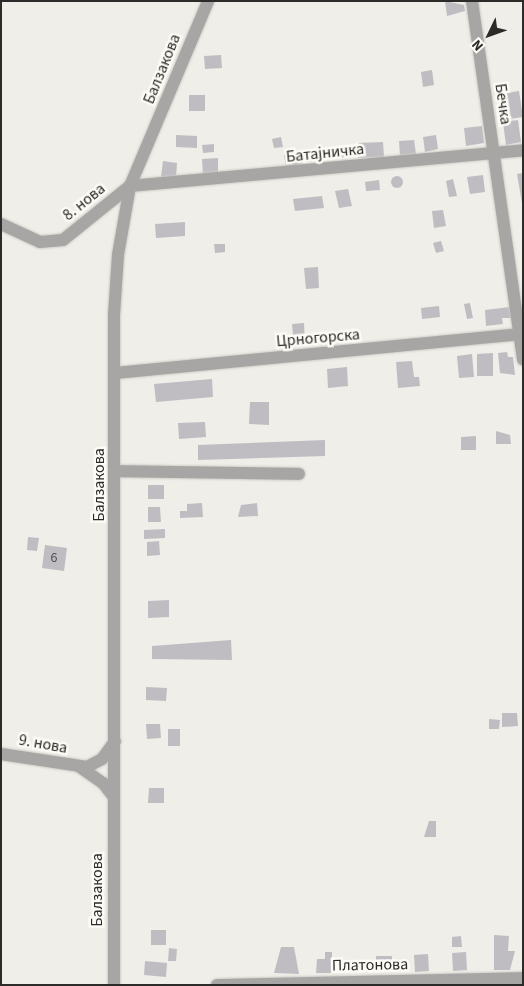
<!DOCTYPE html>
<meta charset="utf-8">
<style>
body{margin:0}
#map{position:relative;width:524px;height:986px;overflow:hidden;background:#f0eee8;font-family:"Source Sans 3",sans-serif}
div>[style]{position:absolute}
.building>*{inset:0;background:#bfbdc2}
.round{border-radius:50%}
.roads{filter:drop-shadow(0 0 1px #cdcbc6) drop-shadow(0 0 1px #cdcbc6)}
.minor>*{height:12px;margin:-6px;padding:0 6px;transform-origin:6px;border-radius:6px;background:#a8a6a4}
span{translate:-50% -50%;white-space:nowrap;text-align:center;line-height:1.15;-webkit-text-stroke:5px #fdfbf5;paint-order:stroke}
.number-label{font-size:14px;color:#51504f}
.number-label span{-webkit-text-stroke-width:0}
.street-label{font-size:16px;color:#2c2b29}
.frame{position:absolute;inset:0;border:2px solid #2c2b29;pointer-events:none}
.north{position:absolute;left:464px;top:10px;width:50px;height:50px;-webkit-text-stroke:4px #fdfbf5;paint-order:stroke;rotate:228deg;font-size:14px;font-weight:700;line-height:20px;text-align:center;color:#2c2b29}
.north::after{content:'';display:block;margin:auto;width:18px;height:22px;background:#2c2b29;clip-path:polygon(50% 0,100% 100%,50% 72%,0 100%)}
</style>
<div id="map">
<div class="building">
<i style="clip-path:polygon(445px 1px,464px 5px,465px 11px,447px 16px)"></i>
<i style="clip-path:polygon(221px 55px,222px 68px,205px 69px,204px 56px)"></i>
<i style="clip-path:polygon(432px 70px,434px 85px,423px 87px,421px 72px)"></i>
<i style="clip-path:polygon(519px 91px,523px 117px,510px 119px,506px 93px)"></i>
<i style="clip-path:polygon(189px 95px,205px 95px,205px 111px,189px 111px)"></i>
<i style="clip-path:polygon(518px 120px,521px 142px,506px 145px,503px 122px)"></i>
<i style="clip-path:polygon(482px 126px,484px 143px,466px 146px,464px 128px)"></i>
<i style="clip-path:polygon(176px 135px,197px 136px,197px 148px,176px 147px)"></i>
<i style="clip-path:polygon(436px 135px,438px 149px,425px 152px,423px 137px)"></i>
<i style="clip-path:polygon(281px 137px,283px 147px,274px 148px,272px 139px)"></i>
<i style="clip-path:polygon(414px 140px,416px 154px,400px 156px,399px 141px)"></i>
<i style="clip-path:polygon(383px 142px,384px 157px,358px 158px,358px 143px)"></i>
<i style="clip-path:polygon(214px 144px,214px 152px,203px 153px,202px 145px)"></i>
<i style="clip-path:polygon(348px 147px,349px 156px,335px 159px,334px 149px)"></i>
<i style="clip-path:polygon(319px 150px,320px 160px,307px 162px,305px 152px)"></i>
<i style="clip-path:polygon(301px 153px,303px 164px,286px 167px,284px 155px)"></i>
<i style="clip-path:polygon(218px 158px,218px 174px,203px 175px,202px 159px)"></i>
<i style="clip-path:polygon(163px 161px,177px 163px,176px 178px,161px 177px)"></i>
<i style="clip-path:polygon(523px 173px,523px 203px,522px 203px,517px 174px)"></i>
<i style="clip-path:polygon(483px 175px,485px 192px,470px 194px,467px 177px)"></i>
<i class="round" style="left:391px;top:176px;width:12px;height:12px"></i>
<i style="clip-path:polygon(453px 179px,457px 196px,449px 197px,446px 181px)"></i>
<i style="clip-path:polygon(379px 180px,380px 190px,366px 191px,365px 182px)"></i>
<i style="clip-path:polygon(348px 189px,352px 206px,339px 208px,335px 191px)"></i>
<i style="clip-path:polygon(322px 196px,324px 208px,295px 211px,293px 199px)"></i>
<i style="clip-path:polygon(443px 210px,446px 226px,434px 228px,432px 211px)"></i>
<i style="clip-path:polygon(185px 222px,185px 236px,156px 238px,155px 224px)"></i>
<i style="clip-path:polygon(441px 241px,444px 251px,436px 253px,433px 243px)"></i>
<i style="clip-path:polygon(214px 244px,225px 244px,225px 252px,215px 253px)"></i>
<i style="clip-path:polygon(318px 267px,319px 288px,306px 289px,304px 268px)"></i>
<i style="clip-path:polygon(470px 303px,473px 318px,467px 319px,464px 304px)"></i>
<i style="clip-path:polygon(439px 306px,440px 317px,422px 319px,421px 308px)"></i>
<i style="clip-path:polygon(510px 307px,511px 318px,502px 318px,503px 324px,486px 326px,485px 310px)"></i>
<i style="clip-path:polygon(304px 323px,305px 346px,294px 347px,292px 324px)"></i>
<i style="clip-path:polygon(507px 352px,508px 357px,513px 357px,515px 375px,500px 373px,498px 353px)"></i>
<i style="clip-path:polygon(493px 353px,493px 376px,477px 376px,477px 354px)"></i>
<i style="clip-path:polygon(472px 354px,474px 377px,459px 378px,457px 356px)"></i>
<i style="clip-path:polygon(412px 361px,414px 377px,419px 377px,420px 386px,398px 388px,396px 362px)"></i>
<i style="clip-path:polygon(347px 367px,348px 386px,328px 388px,327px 369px)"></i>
<i style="clip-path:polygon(212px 379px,213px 397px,156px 402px,154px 384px)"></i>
<i style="clip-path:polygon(250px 402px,269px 402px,269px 425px,249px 424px)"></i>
<i style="clip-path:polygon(205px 422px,206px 437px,179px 439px,178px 423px)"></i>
<i style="clip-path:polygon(496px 431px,510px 435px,511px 444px,496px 444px)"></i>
<i style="clip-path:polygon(476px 436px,476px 450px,461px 450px,461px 437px)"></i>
<i style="clip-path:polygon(325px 440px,325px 456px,198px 460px,198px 445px)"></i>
<i style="clip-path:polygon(148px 485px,164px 485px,164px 499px,148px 499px)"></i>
<i style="clip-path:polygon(202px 503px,203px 517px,180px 518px,180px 511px,187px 511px,187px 504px)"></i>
<i style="clip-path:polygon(257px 503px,258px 516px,238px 517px,241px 505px)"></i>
<i style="clip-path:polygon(148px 507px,160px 507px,161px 522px,148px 522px)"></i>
<i style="clip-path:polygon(165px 529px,165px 538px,144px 539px,144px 530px)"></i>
<i style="clip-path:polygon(28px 537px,39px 538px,37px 551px,27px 550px)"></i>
<i style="clip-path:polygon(159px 541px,160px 555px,147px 556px,147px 542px)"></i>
<i style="clip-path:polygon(45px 545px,67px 548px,64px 571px,42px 568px)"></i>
<i style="clip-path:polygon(169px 600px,169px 617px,148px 618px,148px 601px)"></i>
<i style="clip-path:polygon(231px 640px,232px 660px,152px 659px,152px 646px)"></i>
<i style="clip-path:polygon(146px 687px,167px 688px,166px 701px,146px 700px)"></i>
<i style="clip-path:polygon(502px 713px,517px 713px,518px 726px,502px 727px)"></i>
<i style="clip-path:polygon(489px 719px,500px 720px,499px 729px,489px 729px)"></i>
<i style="clip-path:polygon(146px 724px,160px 724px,161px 738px,147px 739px)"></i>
<i style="clip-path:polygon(168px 729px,180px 729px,180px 746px,168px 746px)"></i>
<i style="clip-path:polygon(149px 788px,164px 788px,164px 803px,148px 803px)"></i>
<i style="clip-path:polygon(429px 821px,436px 821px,436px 837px,424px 837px)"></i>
<i style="clip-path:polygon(151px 930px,166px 930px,166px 945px,151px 945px)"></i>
<i style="clip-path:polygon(494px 935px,509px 936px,508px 951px,515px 951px,510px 970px,494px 970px)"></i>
<i style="clip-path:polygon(461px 936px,462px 947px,452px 947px,452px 937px)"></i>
<i style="clip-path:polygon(281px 947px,294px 947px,299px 974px,274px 973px)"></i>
<i style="clip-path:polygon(169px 948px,177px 949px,176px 961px,168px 961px)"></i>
<i style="clip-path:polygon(325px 952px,332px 952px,332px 973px,316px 973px,317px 959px,325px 959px)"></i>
<i style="clip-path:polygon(466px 952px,467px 970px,453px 971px,452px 953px)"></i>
<i style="clip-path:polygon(428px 954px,429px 971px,415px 972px,414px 955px)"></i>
<i style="clip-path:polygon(376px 956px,392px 956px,392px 971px,376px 971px)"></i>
<i style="clip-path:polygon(145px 961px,167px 963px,166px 977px,144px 975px)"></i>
</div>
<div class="roads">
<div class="minor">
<i style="left:472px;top:1px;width:362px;rotate:81.9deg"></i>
<i style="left:1px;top:224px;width:43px;rotate:24.8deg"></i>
<i style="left:40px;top:242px;width:23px;rotate:-5deg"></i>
<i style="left:63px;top:240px;width:86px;rotate:-38.9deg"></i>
<i style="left:130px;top:186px;width:395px;rotate:-5.2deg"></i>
<i style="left:116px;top:373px;width:409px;rotate:-5.5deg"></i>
<i style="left:115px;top:471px;width:184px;rotate:0.9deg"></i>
<i style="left:1px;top:754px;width:87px;rotate:8.6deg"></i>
<i style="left:87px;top:767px;width:17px;rotate:-28deg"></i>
<i style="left:102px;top:759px;width:22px;rotate:-54deg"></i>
<i style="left:80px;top:767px;width:28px;rotate:35deg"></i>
<i style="left:103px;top:783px;width:18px;rotate:52deg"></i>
<i style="left:114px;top:985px;width:670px;rotate:-90deg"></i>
<i style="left:114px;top:315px;width:60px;rotate:-86.2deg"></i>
<i style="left:118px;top:255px;width:70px;rotate:-80.1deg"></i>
<i style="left:130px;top:186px;width:201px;rotate:-67.1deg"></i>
<i style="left:217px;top:985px;width:306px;rotate:-1.3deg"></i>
</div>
</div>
<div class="number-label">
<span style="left:54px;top:558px">6</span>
</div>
<div class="street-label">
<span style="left:162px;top:69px;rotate:-68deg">Балзакова</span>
<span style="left:503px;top:104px;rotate:82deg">Бечка</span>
<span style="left:325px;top:153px;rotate:-6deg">Батајничка</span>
<span style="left:84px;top:202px;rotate:-39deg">8. нова</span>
<span style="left:318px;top:338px;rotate:-5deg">Црногорска</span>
<span style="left:99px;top:485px;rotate:-90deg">Балзакова</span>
<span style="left:43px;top:744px;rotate:10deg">9. нова</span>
<span style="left:97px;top:890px;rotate:-90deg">Балзакова</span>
<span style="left:370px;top:965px;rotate:-1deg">Платонова</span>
</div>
<div class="frame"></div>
<div class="north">N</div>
</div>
